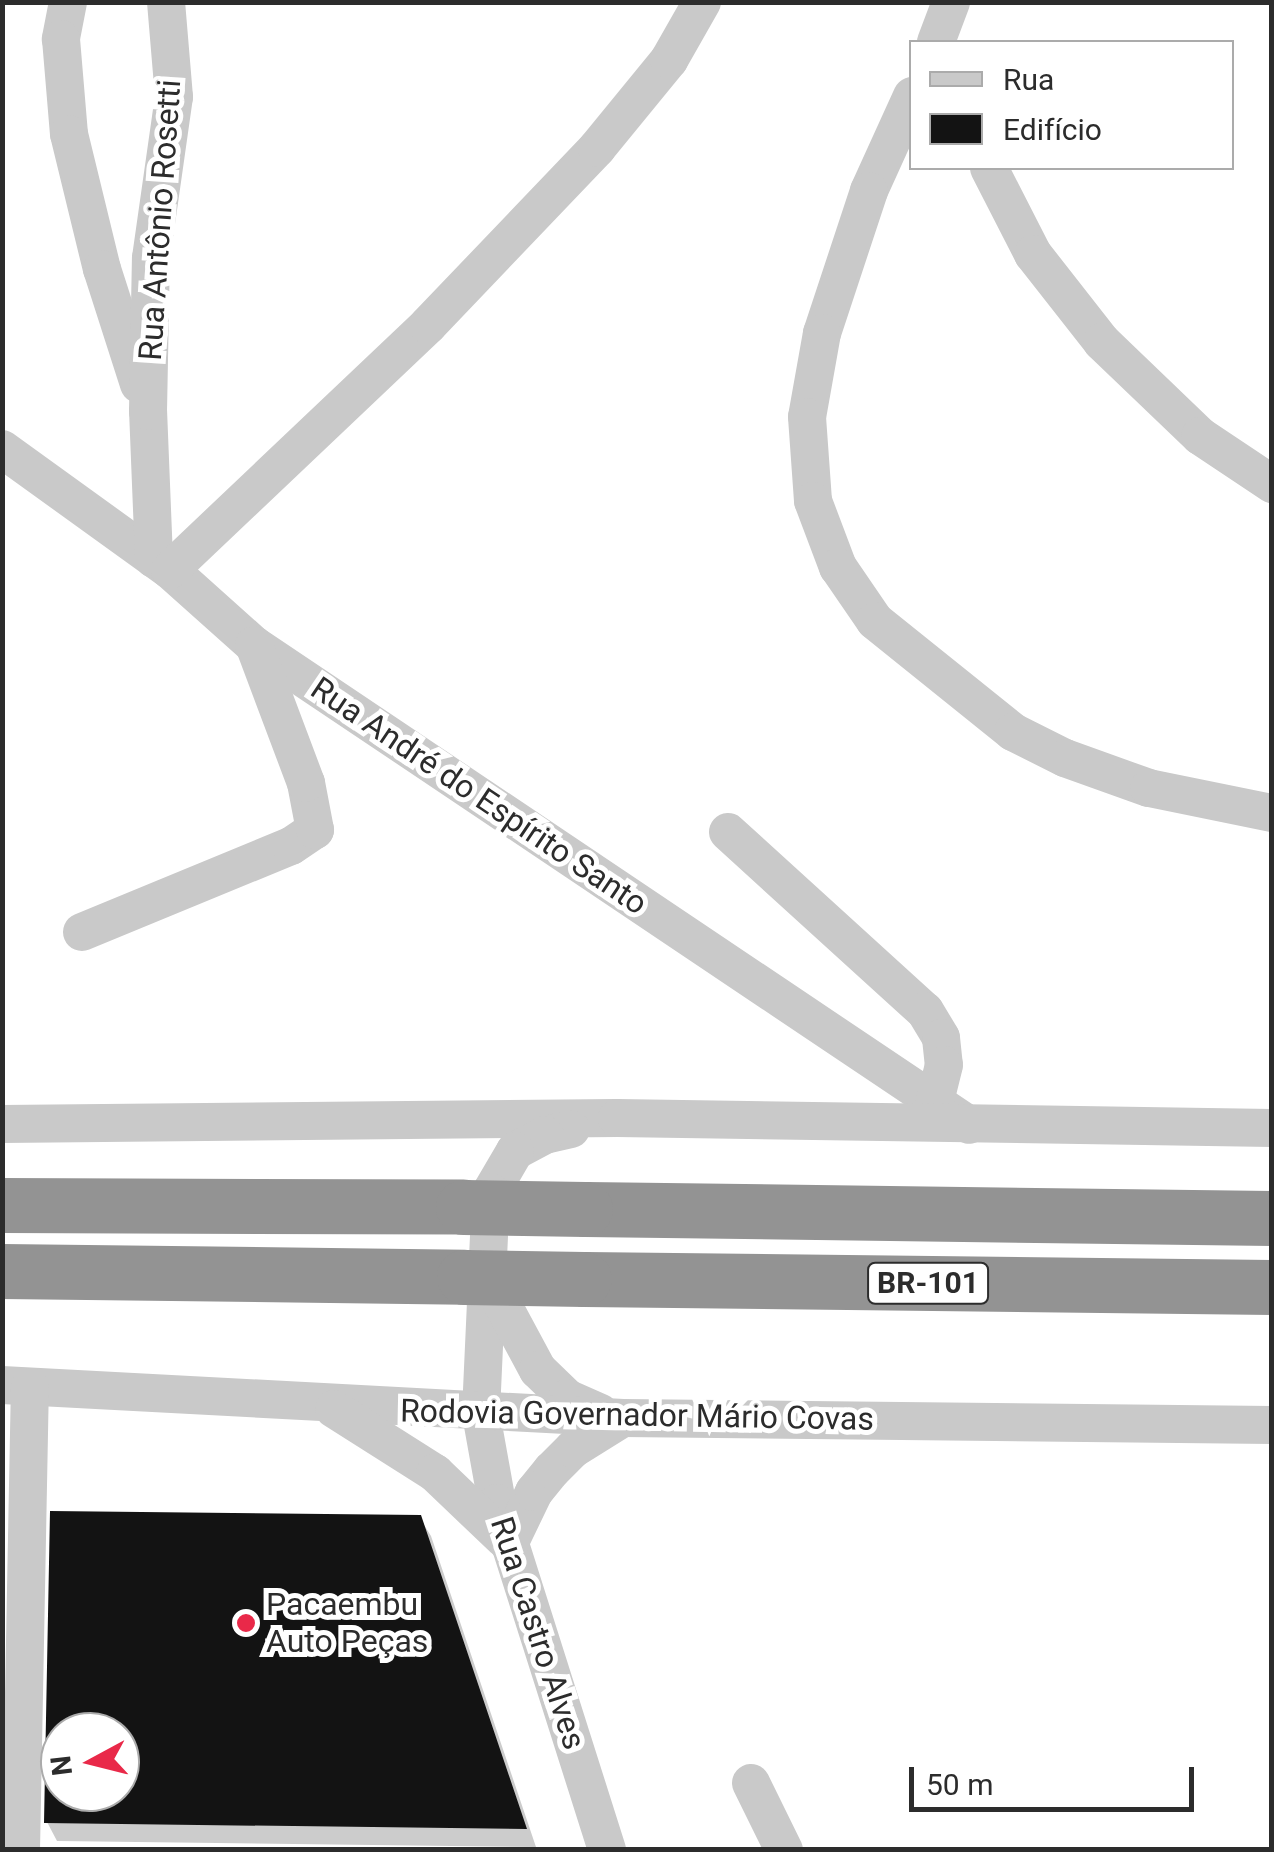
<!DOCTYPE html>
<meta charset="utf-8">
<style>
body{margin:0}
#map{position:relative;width:1274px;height:1852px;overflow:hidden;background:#fff;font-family:Roboto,sans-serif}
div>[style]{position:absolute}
.shadow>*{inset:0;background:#0003}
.building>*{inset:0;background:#131313}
.minor>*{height:38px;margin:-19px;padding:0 19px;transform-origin:19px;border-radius:19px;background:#c9c9c9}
.highway>*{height:55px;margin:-27.5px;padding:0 27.5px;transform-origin:27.5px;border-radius:27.5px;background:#939393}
.highway-bridge>*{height:55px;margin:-27.5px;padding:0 27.5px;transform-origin:27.5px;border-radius:27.5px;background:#939393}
.dots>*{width:28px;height:28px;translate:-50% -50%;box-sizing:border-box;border:5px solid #fff;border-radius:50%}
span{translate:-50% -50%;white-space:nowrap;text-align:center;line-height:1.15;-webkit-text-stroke:10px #fff;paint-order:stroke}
.shield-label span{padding:2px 8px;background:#fff;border:2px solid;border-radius:8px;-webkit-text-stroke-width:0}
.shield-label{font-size:30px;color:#2c2c2c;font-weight:700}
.street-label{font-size:32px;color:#2c2c2c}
.poi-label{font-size:32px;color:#2c2c2c}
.left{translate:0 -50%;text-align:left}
.frame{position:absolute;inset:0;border:5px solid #2c2c2c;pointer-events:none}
.legend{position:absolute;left:909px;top:40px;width:325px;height:130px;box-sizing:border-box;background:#fff;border:2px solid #ababab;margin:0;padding:12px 18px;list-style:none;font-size:30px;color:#2c2c2c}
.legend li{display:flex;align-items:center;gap:20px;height:50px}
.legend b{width:50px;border:2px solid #ababab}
.north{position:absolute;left:40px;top:1712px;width:100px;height:100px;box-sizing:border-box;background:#fff;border:2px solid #ababab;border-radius:50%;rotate:263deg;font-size:28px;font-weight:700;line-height:40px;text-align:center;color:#2c2c2c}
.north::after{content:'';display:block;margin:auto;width:35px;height:45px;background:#e92949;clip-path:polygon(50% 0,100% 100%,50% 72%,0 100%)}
.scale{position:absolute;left:909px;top:1767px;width:285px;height:45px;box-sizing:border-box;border:5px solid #2c2c2c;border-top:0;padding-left:12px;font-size:30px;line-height:35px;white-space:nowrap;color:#2c2c2c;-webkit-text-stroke:8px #fff;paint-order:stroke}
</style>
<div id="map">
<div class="shadow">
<i style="clip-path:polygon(evenodd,53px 1513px,419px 1517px,431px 1536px,536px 1847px,57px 1841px,47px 1822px,53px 1513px,60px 1732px,120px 1732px,120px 1792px,60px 1792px,60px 1732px)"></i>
</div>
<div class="building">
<i style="clip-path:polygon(evenodd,50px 1511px,421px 1515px,527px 1829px,44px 1823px,50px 1511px,60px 1732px,120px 1732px,120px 1792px,60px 1792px,60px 1732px)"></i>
</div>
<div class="minor">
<i style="left:68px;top:2px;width:38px;rotate:101deg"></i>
<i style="left:61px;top:39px;width:95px;rotate:85.2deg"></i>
<i style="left:69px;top:134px;width:139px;rotate:76.3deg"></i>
<i style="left:102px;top:269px;width:121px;rotate:72.2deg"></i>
<i style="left:936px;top:42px;width:43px;rotate:-69.4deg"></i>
<i style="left:912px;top:96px;width:104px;rotate:114.4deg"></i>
<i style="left:869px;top:191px;width:150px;rotate:108.3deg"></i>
<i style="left:822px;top:333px;width:85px;rotate:100.1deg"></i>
<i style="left:807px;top:417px;width:84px;rotate:85.9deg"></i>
<i style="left:813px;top:501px;width:71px;rotate:69.3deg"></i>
<i style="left:838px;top:567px;width:65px;rotate:55.6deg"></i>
<i style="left:875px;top:621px;width:177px;rotate:38.8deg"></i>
<i style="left:1013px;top:732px;width:58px;rotate:26.6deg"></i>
<i style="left:1065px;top:758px;width:89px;rotate:19.7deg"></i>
<i style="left:1149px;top:788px;width:126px;rotate:11.5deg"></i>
<i style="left:989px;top:168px;width:97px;rotate:62.9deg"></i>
<i style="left:1033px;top:254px;width:112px;rotate:51.9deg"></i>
<i style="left:1102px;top:342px;width:136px;rotate:43.8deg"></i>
<i style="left:1200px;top:436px;width:87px;rotate:33.7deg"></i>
<i style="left:2px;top:449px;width:207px;rotate:35.8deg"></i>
<i style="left:170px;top:570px;width:113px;rotate:41.8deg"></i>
<i style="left:254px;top:645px;width:861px;rotate:33.87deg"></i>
<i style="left:154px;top:559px;width:148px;rotate:-92.3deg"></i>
<i style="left:148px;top:411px;width:153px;rotate:-88.9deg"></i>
<i style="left:151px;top:258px;width:163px;rotate:-81.9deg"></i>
<i style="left:174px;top:97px;width:95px;rotate:-94.8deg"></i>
<i style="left:170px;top:570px;width:356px;rotate:-43.5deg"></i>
<i style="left:428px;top:325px;width:245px;rotate:-46.3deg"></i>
<i style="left:597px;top:148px;width:114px;rotate:-50.7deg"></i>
<i style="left:669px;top:60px;width:67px;rotate:-60.4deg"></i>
<i style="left:728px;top:832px;width:266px;rotate:42.3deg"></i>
<i style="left:925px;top:1011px;width:31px;rotate:59deg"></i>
<i style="left:941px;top:1038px;width:27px;rotate:84deg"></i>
<i style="left:944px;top:1065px;width:38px;rotate:104deg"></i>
<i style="left:82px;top:932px;width:226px;rotate:-22.4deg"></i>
<i style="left:291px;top:846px;width:29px;rotate:-34deg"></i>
<i style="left:315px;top:830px;width:48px;rotate:-100.8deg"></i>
<i style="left:306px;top:783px;width:147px;rotate:-110.6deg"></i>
<i style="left:2px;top:1124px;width:615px;rotate:-0.56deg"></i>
<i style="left:617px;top:1118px;width:655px;rotate:0.87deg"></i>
<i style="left:571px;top:1129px;width:27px;rotate:167deg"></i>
<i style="left:545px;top:1135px;width:34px;rotate:152deg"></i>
<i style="left:515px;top:1151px;width:48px;rotate:120.3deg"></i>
<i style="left:491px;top:1192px;width:222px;rotate:92.6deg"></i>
<i style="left:481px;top:1414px;width:90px;rotate:79.8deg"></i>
<i style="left:497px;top:1503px;width:364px;rotate:72.4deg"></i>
<i style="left:490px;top:1281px;width:101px;rotate:61.7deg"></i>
<i style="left:538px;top:1370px;width:40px;rotate:44deg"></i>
<i style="left:567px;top:1398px;width:36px;rotate:24deg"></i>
<i style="left:2px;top:1385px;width:622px;rotate:3.04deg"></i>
<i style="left:623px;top:1418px;width:649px;rotate:0.62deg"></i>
<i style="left:334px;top:1409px;width:120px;rotate:32.4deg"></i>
<i style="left:435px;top:1473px;width:95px;rotate:43.7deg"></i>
<i style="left:509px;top:1544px;width:58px;rotate:-64.3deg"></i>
<i style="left:534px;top:1492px;width:28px;rotate:-51deg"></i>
<i style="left:552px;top:1470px;width:30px;rotate:-45deg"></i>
<i style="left:573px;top:1449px;width:59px;rotate:-31.8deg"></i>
<i style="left:751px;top:1783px;width:75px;rotate:63.8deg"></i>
<i style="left:21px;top:1850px;width:463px;rotate:-88.9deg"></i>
</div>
<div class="highway">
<i style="left:2px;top:1205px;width:461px;rotate:0.2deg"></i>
<i style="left:585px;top:1209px;width:687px;rotate:0.75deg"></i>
<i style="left:2px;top:1271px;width:462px;rotate:0.7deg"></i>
<i style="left:584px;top:1279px;width:688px;rotate:0.67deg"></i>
</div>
<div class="highway-bridge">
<i style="left:463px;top:1207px;width:122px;rotate:0.9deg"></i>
<i style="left:464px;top:1277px;width:120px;rotate:1deg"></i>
</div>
<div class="dots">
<i style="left:246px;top:1623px;background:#e92949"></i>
</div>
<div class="shield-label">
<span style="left:928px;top:1283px">BR-101</span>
</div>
<div class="street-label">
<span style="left:160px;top:220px;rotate:-86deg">Rua Antônio Rosetti</span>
<span style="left:479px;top:796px;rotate:34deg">Rua André do Espírito Santo</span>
<span style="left:637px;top:1415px;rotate:1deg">Rodovia Governador Mário Covas</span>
<span style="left:538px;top:1633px;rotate:72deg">Rua Castro Alves</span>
</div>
<div class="poi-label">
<span class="left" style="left:266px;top:1623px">Pacaembu<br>Auto Peças</span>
</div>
<div class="frame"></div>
<ul class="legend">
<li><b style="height:12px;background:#c9c9c9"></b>Rua</li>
<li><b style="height:28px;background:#131313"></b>Edifício</li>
</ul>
<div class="north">N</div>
<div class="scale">50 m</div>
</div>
